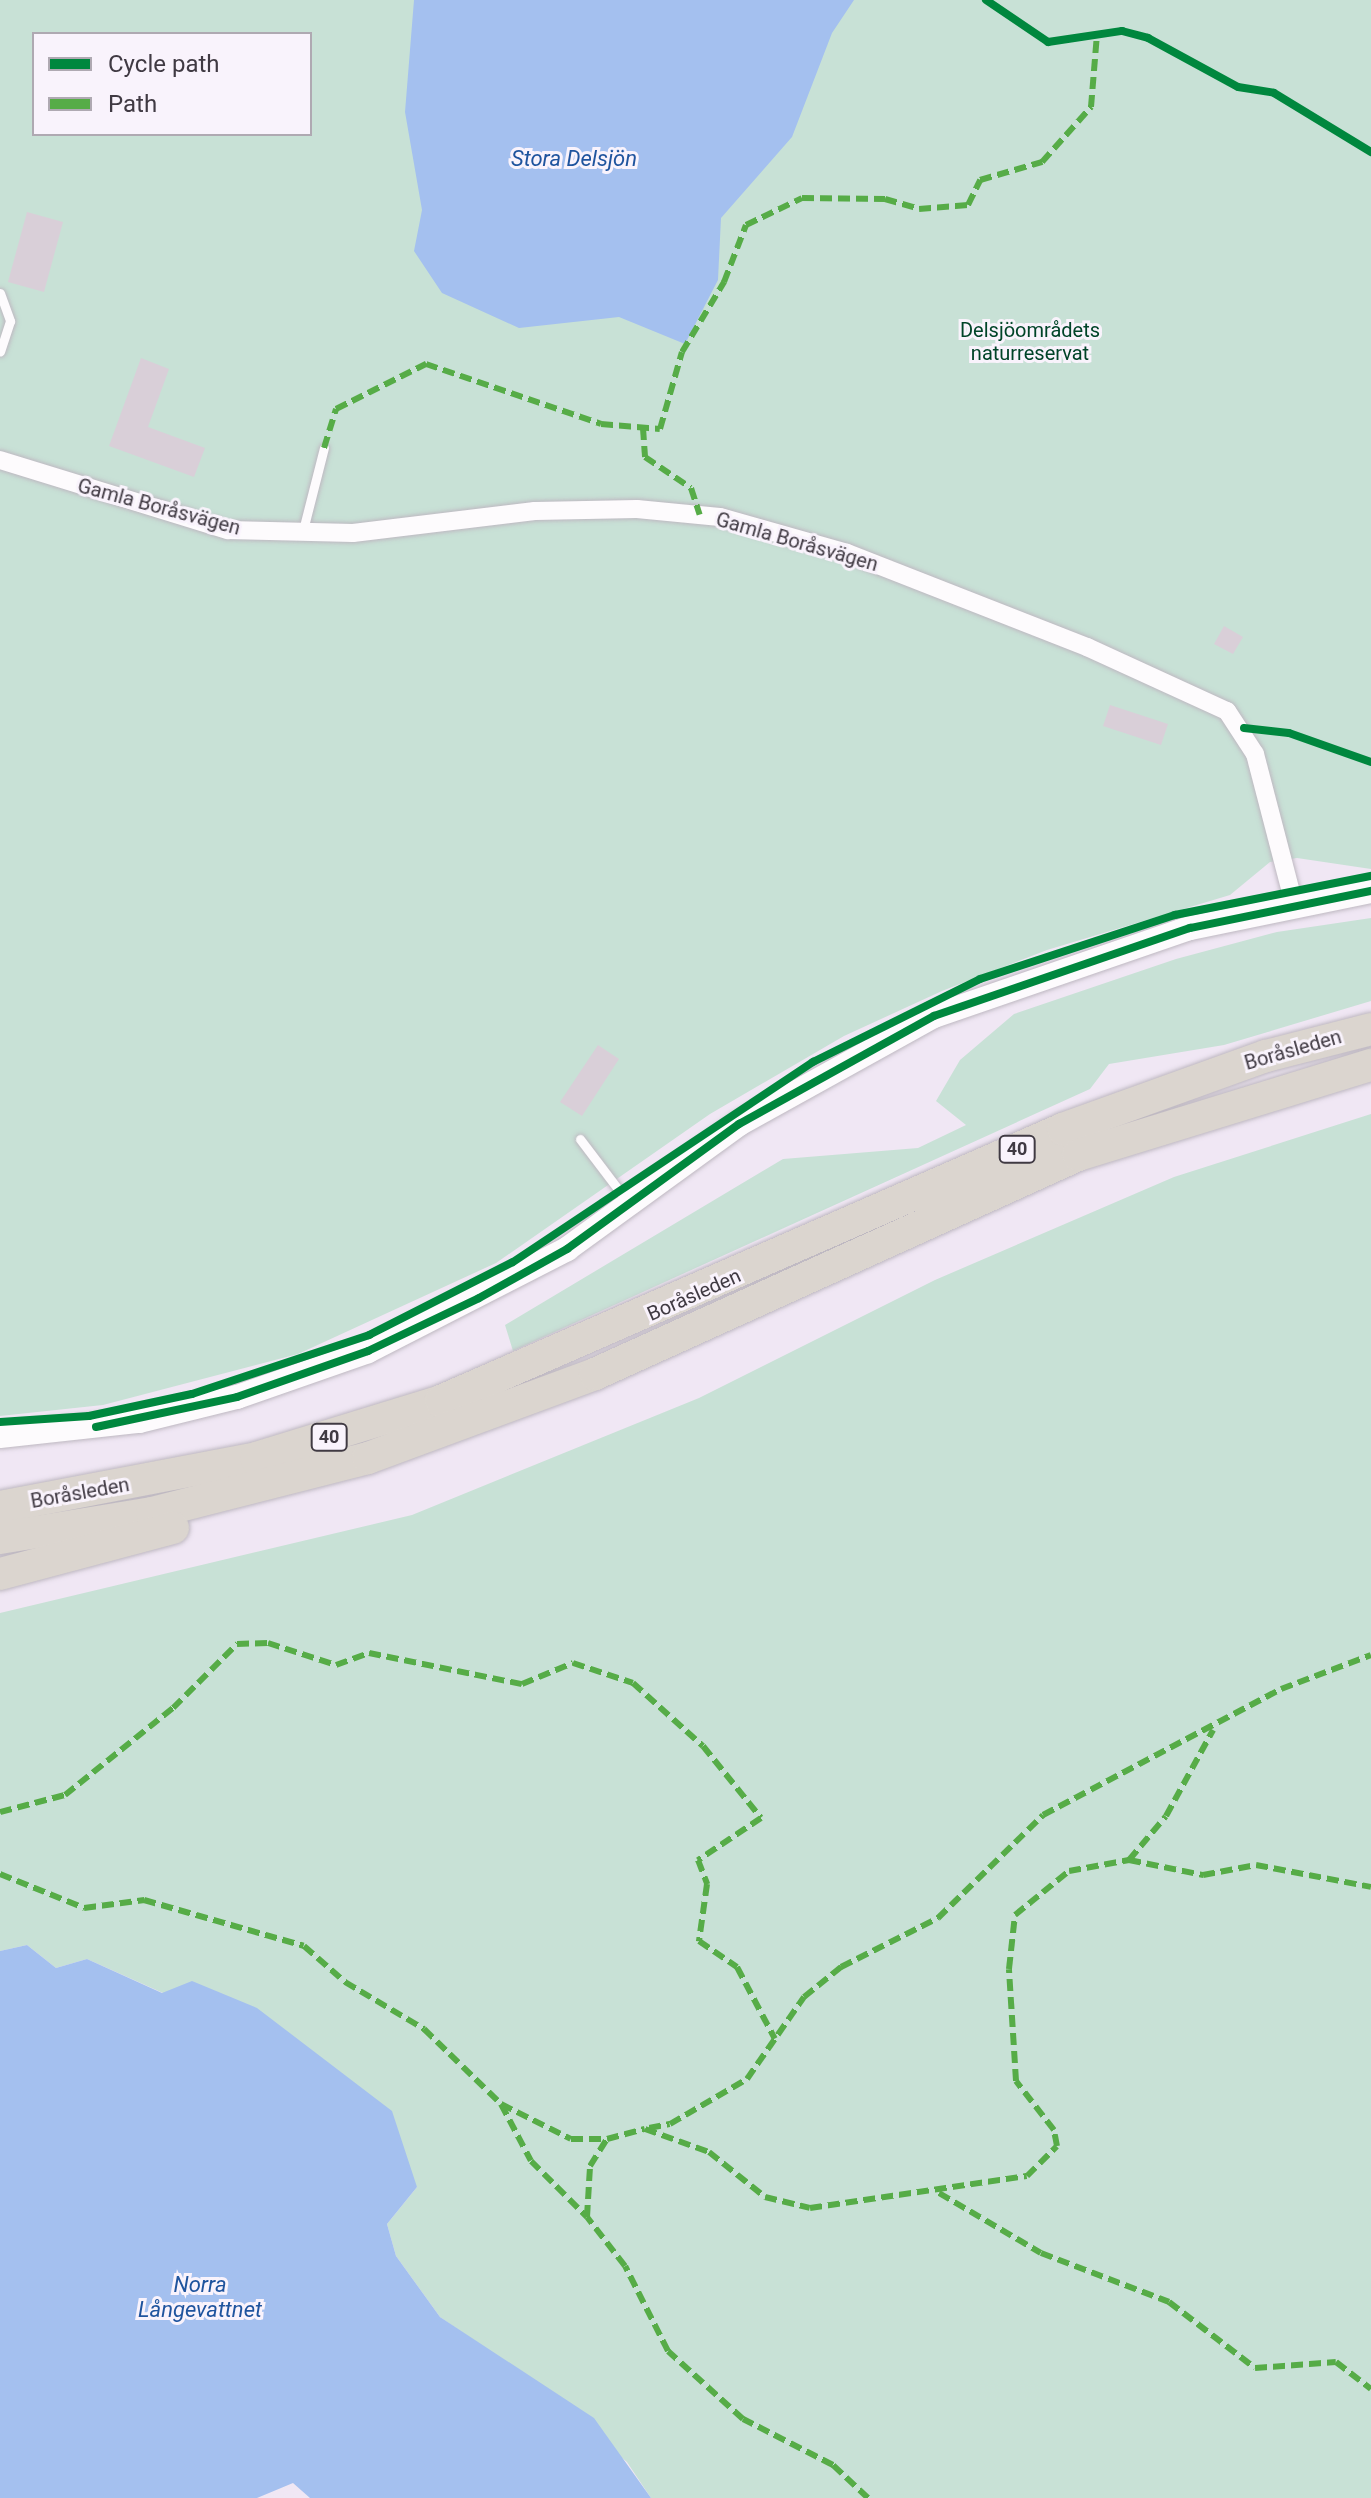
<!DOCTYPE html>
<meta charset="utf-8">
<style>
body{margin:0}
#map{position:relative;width:1371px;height:2498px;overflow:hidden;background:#f0e7f4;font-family:Roboto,sans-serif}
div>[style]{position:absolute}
.green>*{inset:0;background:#c8e1d6}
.water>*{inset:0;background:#a4c0ef}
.building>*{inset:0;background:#d9cfd8}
.roads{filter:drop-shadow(0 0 2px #beb8c1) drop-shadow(0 0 2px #beb8c1)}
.lane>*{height:9px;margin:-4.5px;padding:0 4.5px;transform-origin:4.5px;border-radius:4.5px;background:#fdfbfd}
.street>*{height:18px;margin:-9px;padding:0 9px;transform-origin:9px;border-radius:9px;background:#fdfbfd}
.secondary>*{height:24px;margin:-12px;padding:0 12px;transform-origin:12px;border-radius:12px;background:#fdfbfd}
.highway>*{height:32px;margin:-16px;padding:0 16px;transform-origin:16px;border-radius:16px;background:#dbd5cf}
.quiet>*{height:6px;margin-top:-3px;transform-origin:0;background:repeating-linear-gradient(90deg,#56ac47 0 12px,transparent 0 18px)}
.cycleway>*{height:8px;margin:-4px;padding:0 4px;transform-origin:4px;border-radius:4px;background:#00873e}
span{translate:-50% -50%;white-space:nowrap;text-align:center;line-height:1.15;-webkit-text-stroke:6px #f9f3fc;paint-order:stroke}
.shield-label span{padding:2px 6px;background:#f9f3fc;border:2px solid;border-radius:6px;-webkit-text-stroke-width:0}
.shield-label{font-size:18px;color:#403a43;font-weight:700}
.park-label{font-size:20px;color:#004428}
.street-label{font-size:20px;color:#403a43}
.water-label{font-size:22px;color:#1f549e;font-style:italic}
.legend{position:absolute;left:32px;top:32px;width:280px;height:104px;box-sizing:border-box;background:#f9f3fc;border:2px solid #afa9b2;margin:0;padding:10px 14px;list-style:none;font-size:24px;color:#403a43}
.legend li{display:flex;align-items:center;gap:16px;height:40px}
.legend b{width:40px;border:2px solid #afa9b2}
</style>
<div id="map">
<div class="green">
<i style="clip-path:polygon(evenodd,0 0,1371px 0,1371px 869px,1297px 858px,1270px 862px,1230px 895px,1047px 950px,942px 991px,844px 1036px,710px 1114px,496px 1263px,298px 1354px,103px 1405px,0 1416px,0 0,34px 34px,310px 34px,310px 134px,34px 134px,34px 34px)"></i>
<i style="clip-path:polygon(1371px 918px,1371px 1001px,1224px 1045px,1109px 1064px,1090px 1089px,513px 1351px,505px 1325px,783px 1159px,918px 1148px,966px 1125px,936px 1101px,960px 1060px,1014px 1014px,1176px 959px,1277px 932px)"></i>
<i style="clip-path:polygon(1371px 1114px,1371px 2498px,651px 2498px,627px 2462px,516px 2369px,440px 2317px,396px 2256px,387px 2224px,417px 2187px,163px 1993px,87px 1959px,56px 1968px,27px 1945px,0 1951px,0 1613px,412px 1515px,699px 1398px,935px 1280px,1174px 1177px)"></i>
</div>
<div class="water">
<i style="clip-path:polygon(414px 0,854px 0,832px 33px,792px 137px,721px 218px,718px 280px,685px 344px,619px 317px,519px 328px,442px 293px,414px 251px,422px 210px,405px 112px)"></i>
<i style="clip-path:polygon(27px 1945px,56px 1968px,87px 1959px,162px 1993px,192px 1981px,257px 2008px,392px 2111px,417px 2187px,387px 2224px,396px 2256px,440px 2317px,594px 2418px,651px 2498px,310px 2498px,293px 2483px,257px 2498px,0 2498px,0 1951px)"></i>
</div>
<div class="building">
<i style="clip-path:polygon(27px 212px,63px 222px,44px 292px,8px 282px)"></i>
<i style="clip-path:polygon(141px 358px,169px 369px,148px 427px,205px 448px,194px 477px,109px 446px)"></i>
<i style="clip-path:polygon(1224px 626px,1243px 637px,1233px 654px,1214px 644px)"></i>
<i style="clip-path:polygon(1110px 705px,1168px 724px,1161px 745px,1103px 726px)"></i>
<i style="clip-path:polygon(598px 1045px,619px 1059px,582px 1116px,560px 1102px)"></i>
</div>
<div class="roads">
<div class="lane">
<i style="left:0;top:293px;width:30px;rotate:70deg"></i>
<i style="left:10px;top:321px;width:32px;rotate:108deg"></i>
<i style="left:302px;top:534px;width:89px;rotate:-75.7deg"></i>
<i style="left:580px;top:1139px;width:78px;rotate:52.8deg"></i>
</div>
<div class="street">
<i style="left:0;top:460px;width:239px;rotate:17.1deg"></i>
<i style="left:228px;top:530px;width:125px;rotate:1.4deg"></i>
<i style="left:353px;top:533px;width:183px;rotate:-6.9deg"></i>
<i style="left:535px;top:511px;width:102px;rotate:-1.1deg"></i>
<i style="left:637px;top:509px;width:83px;rotate:5.5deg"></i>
<i style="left:720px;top:517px;width:132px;rotate:15.8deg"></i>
<i style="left:847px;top:553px;width:258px;rotate:21.4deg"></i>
<i style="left:1087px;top:647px;width:154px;rotate:24.6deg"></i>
<i style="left:1227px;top:711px;width:51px;rotate:56.9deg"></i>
<i style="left:1255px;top:754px;width:155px;rotate:75.4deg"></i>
</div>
<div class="secondary">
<i style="left:0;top:1436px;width:140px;rotate:-6.2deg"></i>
<i style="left:139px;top:1421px;width:101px;rotate:-13.8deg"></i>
<i style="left:237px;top:1397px;width:139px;rotate:-19.3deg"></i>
<i style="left:368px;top:1351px;width:224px;rotate:-27.1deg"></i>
<i style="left:567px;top:1249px;width:213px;rotate:-36deg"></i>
<i style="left:739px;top:1124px;width:223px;rotate:-29deg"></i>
<i style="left:934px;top:1016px;width:271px;rotate:-19deg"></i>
<i style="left:1190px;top:928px;width:185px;rotate:-11.6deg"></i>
</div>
<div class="highway">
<i style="left:0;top:1507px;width:261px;rotate:-10.8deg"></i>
<i style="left:256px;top:1458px;width:194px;rotate:-17.1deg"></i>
<i style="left:441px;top:1401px;width:679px;rotate:-23.62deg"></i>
<i style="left:1063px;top:1129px;width:216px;rotate:-19.8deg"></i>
<i style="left:1266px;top:1056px;width:108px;rotate:-14.4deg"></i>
<i style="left:0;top:1538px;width:154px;rotate:-9.3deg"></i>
<i style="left:152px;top:1513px;width:223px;rotate:-14.3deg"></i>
<i style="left:368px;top:1458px;width:242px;rotate:-20.3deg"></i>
<i style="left:595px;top:1374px;width:530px;rotate:-24.39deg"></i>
<i style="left:1078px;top:1155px;width:307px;rotate:-17.1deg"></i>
<i style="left:0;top:1574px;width:179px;rotate:-14.9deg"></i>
</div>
</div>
<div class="quiet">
<i style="left:643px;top:428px;width:29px;rotate:86deg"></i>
<i style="left:645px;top:457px;width:55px;rotate:34deg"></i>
<i style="left:691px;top:488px;width:28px;rotate:72deg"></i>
<i style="left:324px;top:448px;width:41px;rotate:-72.9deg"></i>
<i style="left:336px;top:409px;width:101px;rotate:-26.6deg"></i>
<i style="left:426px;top:364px;width:185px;rotate:18.9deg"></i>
<i style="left:601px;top:424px;width:59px;rotate:4.8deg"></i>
<i style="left:660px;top:429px;width:80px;rotate:-74.1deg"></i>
<i style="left:682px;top:352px;width:82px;rotate:-59deg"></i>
<i style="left:724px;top:282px;width:61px;rotate:-68.9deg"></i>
<i style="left:746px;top:225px;width:62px;rotate:-25.7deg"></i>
<i style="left:802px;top:198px;width:83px;rotate:0.7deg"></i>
<i style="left:885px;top:199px;width:35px;rotate:16deg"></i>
<i style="left:919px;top:209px;width:49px;rotate:-4.7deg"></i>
<i style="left:968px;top:205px;width:28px;rotate:-64deg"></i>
<i style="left:980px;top:180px;width:65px;rotate:-16.2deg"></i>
<i style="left:1042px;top:162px;width:74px;rotate:-48.3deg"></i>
<i style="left:1091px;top:107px;width:73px;rotate:-85.3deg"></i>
<i style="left:0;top:1812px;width:67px;rotate:-14.7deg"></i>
<i style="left:65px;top:1795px;width:139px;rotate:-38.9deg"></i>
<i style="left:173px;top:1708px;width:91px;rotate:-45deg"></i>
<i style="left:237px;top:1644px;width:31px;rotate:-2deg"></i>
<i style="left:268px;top:1643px;width:71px;rotate:17.9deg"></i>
<i style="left:336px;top:1665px;width:35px;rotate:-20deg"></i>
<i style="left:369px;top:1653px;width:156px;rotate:11.5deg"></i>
<i style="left:522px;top:1684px;width:55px;rotate:-22.4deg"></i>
<i style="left:573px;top:1663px;width:63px;rotate:18.4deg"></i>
<i style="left:633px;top:1683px;width:94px;rotate:42deg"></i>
<i style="left:703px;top:1746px;width:92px;rotate:51.1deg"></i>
<i style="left:761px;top:1818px;width:76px;rotate:146.3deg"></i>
<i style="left:698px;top:1860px;width:26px;rotate:69deg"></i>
<i style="left:707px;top:1884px;width:58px;rotate:98deg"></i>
<i style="left:699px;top:1941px;width:46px;rotate:34.4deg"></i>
<i style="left:737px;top:1967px;width:81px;rotate:62.2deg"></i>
<i style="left:1129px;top:1860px;width:76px;rotate:11.5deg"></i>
<i style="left:1203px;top:1875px;width:54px;rotate:-10.7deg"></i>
<i style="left:1256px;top:1865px;width:117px;rotate:10.8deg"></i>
<i style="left:0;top:1874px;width:91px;rotate:22deg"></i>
<i style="left:84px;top:1908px;width:61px;rotate:-7.6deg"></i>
<i style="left:144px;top:1900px;width:166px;rotate:16deg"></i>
<i style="left:304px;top:1946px;width:55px;rotate:41.3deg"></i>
<i style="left:345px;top:1982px;width:92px;rotate:30.7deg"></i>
<i style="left:424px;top:2029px;width:107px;rotate:44.2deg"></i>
<i style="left:501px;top:2104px;width:78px;rotate:26.6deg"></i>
<i style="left:571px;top:2139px;width:36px"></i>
<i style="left:501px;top:2104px;width:64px;rotate:62.2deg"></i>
<i style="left:531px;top:2161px;width:79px;rotate:45deg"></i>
<i style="left:649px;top:2128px;width:21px;rotate:-11deg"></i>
<i style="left:670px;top:2124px;width:89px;rotate:-30.3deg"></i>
<i style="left:747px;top:2079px;width:100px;rotate:-55.2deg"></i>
<i style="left:804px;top:1997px;width:48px;rotate:-39deg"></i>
<i style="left:841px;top:1967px;width:109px;rotate:-26.8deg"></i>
<i style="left:938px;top:1918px;width:147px;rotate:-44.4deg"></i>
<i style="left:1043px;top:1815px;width:269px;rotate:-27.9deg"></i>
<i style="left:1281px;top:1689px;width:96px;rotate:-20.7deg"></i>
<i style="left:939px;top:2193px;width:118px;rotate:30.5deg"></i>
<i style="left:1041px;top:2253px;width:137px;rotate:20.9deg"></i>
<i style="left:1169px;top:2302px;width:108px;rotate:37.5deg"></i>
<i style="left:1255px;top:2368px;width:81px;rotate:-4.2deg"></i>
<i style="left:1336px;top:2362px;width:44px;rotate:37.6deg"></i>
<i style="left:868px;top:2498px;width:48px;rotate:-136.7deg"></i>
<i style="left:833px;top:2465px;width:101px;rotate:-152.9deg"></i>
<i style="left:743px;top:2419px;width:101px;rotate:-137.8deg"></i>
<i style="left:668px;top:2351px;width:95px;rotate:-116.8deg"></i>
<i style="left:625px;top:2266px;width:62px;rotate:-127.8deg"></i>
<i style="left:587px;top:2217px;width:51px;rotate:-86.6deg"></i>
<i style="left:590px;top:2166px;width:32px;rotate:-58deg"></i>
<i style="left:607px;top:2139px;width:39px;rotate:-15deg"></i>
<i style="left:645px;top:2129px;width:68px;rotate:19.8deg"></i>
<i style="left:709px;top:2152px;width:72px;rotate:38.8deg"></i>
<i style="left:765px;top:2197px;width:46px;rotate:13.7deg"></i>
<i style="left:810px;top:2208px;width:219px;rotate:-8.4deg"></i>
<i style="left:1027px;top:2176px;width:42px;rotate:-45deg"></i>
<i style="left:1057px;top:2146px;width:16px;rotate:-101deg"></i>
<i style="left:1054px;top:2130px;width:62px;rotate:-127.8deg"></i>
<i style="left:1016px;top:2081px;width:112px;rotate:-93.6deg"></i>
<i style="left:1009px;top:1969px;width:54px;rotate:-83.7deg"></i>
<i style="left:1015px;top:1915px;width:70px;rotate:-39.2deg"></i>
<i style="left:1069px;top:1871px;width:61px;rotate:-10.4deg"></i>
<i style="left:1129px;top:1860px;width:57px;rotate:-49.9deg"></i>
<i style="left:1166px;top:1816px;width:98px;rotate:-61.3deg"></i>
</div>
<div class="cycleway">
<i style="left:986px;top:0;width:75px;rotate:34.1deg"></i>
<i style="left:1048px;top:42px;width:75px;rotate:-8.5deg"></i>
<i style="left:1122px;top:31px;width:27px;rotate:15deg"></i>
<i style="left:1148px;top:38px;width:102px;rotate:28.6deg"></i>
<i style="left:1238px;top:87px;width:36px;rotate:9deg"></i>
<i style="left:1274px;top:93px;width:114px;rotate:31.3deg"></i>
<i style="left:1244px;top:728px;width:45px;rotate:6.3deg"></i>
<i style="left:1289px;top:733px;width:87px;rotate:19.5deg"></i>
<i style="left:0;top:1422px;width:89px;rotate:-3.9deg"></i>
<i style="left:89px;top:1416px;width:105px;rotate:-12.1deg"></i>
<i style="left:192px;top:1394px;width:187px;rotate:-18.4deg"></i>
<i style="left:369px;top:1335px;width:161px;rotate:-26.9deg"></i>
<i style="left:513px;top:1262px;width:361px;rotate:-33.7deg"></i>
<i style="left:813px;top:1062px;width:186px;rotate:-26.4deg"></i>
<i style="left:980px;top:979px;width:205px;rotate:-18.2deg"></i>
<i style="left:1175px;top:915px;width:200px;rotate:-11.3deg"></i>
<i style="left:96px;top:1427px;width:144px;rotate:-12deg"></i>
<i style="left:237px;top:1397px;width:139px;rotate:-19.3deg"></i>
<i style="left:368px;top:1351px;width:123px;rotate:-25.5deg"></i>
<i style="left:479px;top:1298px;width:101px;rotate:-29.1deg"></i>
<i style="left:567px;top:1249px;width:213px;rotate:-36deg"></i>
<i style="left:739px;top:1124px;width:223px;rotate:-29deg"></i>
<i style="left:934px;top:1016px;width:271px;rotate:-19deg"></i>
<i style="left:1190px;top:928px;width:185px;rotate:-11.6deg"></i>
</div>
<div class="shield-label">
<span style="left:1017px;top:1149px">40</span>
<span style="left:329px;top:1437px">40</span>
</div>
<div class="park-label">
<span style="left:1030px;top:342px">Delsjöområdets<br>naturreservat</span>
</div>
<div class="street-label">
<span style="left:159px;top:507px;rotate:15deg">Gamla Boråsvägen</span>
<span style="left:797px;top:542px;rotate:16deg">Gamla Boråsvägen</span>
<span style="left:1293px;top:1050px;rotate:-16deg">Boråsleden</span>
<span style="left:694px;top:1295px;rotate:-24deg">Boråsleden</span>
<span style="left:80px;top:1493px;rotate:-10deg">Boråsleden</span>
</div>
<div class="water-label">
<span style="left:574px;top:159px">Stora Delsjön</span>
<span style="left:200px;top:2297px">Norra<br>Långevattnet</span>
</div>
<ul class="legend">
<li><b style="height:10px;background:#00873e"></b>Cycle path</li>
<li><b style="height:10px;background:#56ac47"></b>Path</li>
</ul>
</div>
